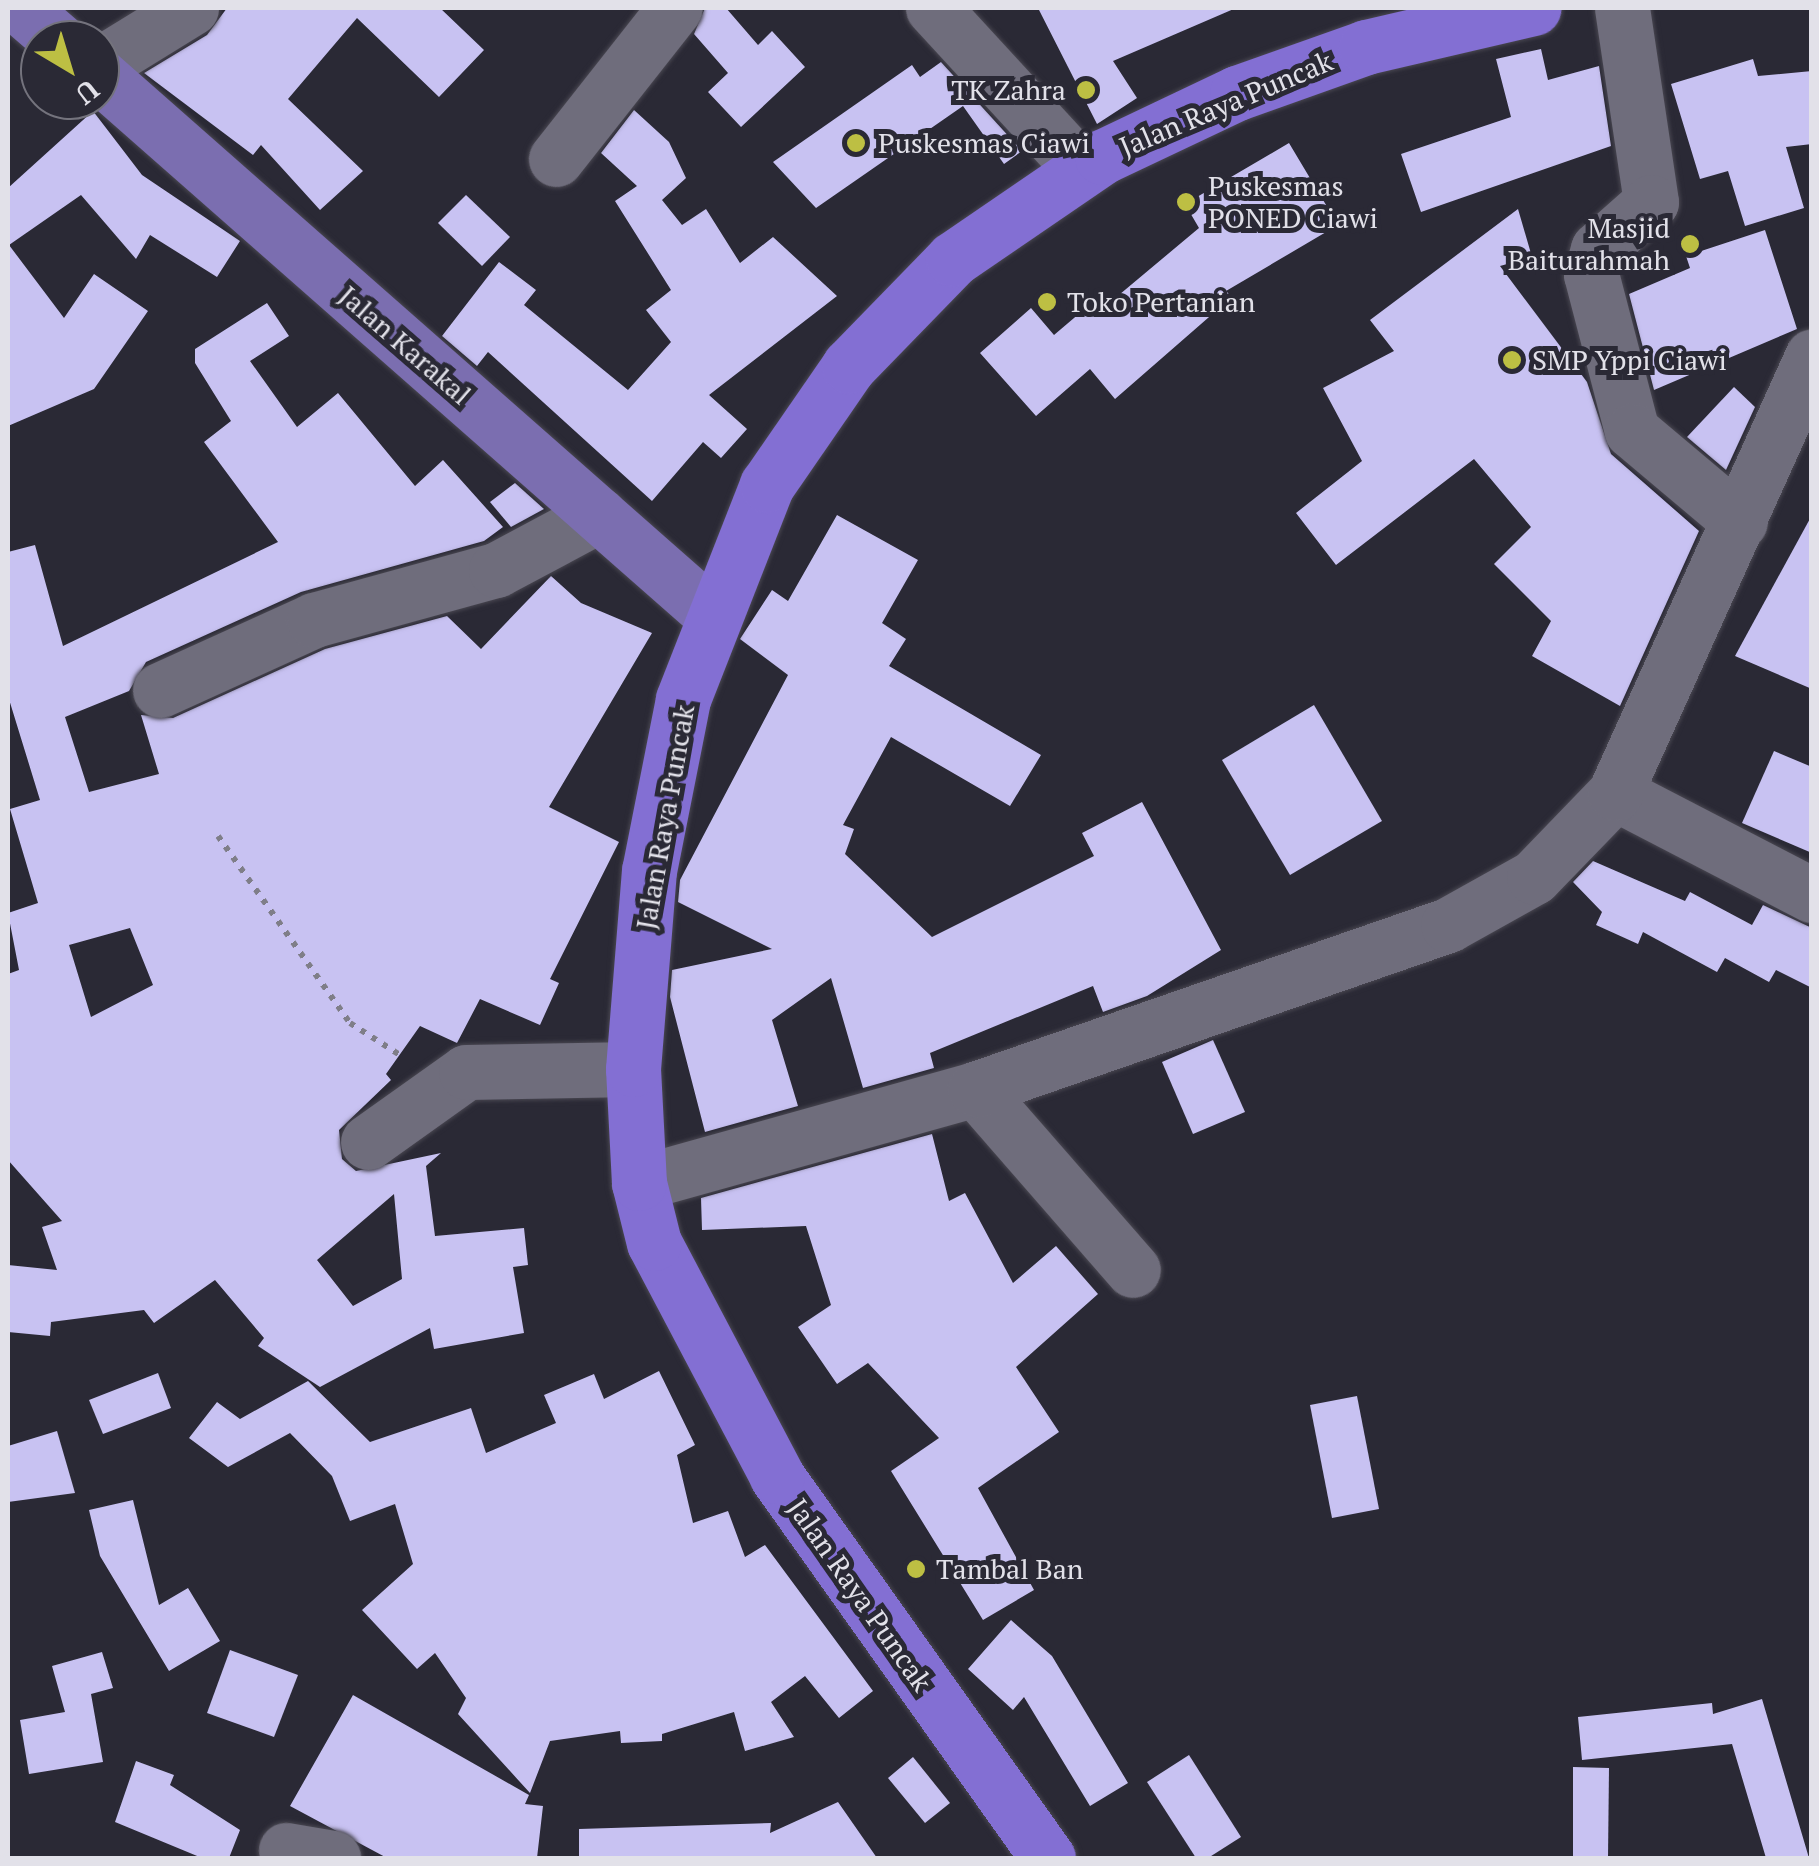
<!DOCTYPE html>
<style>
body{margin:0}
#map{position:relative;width:1819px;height:1866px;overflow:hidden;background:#2a2935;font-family:"PT Serif",serif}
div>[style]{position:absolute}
.building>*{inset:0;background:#c8c2f2}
.path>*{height:6px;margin-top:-3px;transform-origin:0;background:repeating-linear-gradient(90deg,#7f7e88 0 5px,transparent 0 13px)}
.roads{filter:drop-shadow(0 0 2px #494751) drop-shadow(0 0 2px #494751)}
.minor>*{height:55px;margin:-27.5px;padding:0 27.5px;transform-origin:27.5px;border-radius:27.5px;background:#6f6d7c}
.major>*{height:55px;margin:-27.5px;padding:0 27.5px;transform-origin:27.5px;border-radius:27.5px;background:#7b6eb0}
.highway>*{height:55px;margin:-27.5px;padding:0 27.5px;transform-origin:27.5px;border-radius:27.5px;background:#836fd3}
.dots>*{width:28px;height:28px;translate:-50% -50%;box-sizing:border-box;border:5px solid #2a2935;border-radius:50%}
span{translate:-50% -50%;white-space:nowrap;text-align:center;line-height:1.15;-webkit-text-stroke:10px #2a2935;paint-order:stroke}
.poi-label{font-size:28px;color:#e2e1e9}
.right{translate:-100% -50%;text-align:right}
.left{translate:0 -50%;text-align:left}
.street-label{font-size:28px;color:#e2e1e9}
.frame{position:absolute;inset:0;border:10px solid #e2e1e9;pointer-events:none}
.north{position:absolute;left:20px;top:20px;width:100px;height:100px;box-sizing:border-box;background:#2a2935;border:2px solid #74737d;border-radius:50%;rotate:142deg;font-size:28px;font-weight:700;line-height:40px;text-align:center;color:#e2e1e9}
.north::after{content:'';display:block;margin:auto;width:35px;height:45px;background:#bdbf43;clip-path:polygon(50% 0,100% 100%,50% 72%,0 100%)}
</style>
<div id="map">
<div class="building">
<i style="clip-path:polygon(227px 8px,440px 8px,484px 50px,439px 97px,357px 18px,288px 99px,363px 171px,320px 210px,261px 145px,253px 155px,144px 73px,207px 35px)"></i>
<i style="clip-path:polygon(705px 8px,726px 8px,758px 45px,772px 31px,805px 67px,741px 127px,708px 92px,728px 73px,694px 34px)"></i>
<i style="clip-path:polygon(1038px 8px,1236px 8px,1113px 61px,1137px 98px,1097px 124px)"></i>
<i style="clip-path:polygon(1541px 49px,1548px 80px,1599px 66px,1611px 146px,1421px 212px,1401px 154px,1511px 117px,1496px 59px)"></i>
<i style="clip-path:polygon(1753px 59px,1758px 76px,1812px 71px,1812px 144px,1786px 147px,1804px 208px,1745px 226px,1728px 171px,1700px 179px,1671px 84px)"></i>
<i style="clip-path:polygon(941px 62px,1022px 151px,1004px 164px,963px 106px,816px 208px,773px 162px,912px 65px,920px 77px)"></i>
<i style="clip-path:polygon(634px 110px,669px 142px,686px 178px,662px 200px,682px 225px,706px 209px,740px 263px,773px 237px,837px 296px,709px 395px,747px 429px,721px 458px,703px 442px,652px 501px,488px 352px,477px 366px,442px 336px,499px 262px,536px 290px,524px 305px,628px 390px,671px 342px,646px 310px,671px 290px,615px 201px,637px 186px,601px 153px)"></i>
<i style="clip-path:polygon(93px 111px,142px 175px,240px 241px,217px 277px,150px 235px,136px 259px,81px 195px,9px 245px,64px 318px,94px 274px,148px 311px,94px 389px,8px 426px,8px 188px)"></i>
<i style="clip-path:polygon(1289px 143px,1338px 225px,1226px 291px,1232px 297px,1115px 399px,1090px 369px,1036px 416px,980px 353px,1031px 308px,1054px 335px,1094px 301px,1101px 310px,1199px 228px,1185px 204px)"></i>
<i style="clip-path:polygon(466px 195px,510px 237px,482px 266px,438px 223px)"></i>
<i style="clip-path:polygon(1518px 209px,1532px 257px,1500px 266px,1587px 382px,1611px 454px,1699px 531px,1620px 706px,1532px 656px,1551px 621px,1494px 564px,1531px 527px,1474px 459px,1336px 565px,1296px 513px,1362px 461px,1323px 388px,1394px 351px,1370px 320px)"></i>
<i style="clip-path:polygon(1765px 230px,1797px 329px,1654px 390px,1629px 294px,1690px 268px,1686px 256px)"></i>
<i style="clip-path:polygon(evenodd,267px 303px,289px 336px,250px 361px,297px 427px,338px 393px,415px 486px,443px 460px,503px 527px,484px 541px,301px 592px,146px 662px,129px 691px,65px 717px,89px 792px,159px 774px,141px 715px,173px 718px,325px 649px,447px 616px,481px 649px,551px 576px,581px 603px,652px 633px,549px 807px,619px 842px,550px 979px,559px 983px,540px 1025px,480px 999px,457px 1043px,420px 1026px,386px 1074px,391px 1080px,339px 1130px,342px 1159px,356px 1171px,441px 1153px,426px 1166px,435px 1236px,524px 1228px,528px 1265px,513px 1267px,524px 1333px,434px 1349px,430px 1328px,320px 1387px,258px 1346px,264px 1338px,215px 1280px,154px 1323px,144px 1310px,51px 1322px,50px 1336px,8px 1332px,8px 1265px,57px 1270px,42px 1227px,62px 1221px,8px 1160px,8px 974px,19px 970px,8px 913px,38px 903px,10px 809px,40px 800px,8px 696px,8px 552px,35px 545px,63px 646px,278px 542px,204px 442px,231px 421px,195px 363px,195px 349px,267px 303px,130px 928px,153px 985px,91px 1017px,69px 945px,130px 928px,267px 303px,394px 1194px,402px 1279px,353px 1306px,317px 1260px,394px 1194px)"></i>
<i style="clip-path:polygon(1734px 387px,1755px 407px,1726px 470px,1687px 437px)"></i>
<i style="clip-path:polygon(515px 483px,544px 509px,511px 527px,490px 502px)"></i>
<i style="clip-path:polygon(837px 515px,918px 560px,882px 623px,906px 639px,889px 666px,1041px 755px,1010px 806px,891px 737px,843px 825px,854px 829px,845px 854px,932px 937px,1094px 856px,1082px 833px,1142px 802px,1221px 950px,1147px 996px,1103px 1012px,1093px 986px,930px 1053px,934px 1068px,863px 1088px,831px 978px,772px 1020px,798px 1106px,705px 1132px,670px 997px,672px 970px,772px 949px,678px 902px,680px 880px,788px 675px,740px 639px,772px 590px,788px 601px)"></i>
<i style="clip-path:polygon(1812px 515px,1812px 689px,1735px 656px)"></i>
<i style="clip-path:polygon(1314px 705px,1382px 821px,1290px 875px,1222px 760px)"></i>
<i style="clip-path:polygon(1774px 751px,1812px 767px,1812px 853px,1742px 823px)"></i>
<i style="clip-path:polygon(1593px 861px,1685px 901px,1690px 892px,1752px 925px,1763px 905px,1812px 928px,1812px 988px,1776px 970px,1769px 982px,1725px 958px,1717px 972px,1643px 932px,1638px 944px,1596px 925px,1602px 912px,1573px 882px)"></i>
<i style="clip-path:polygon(1213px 1040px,1245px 1112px,1193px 1134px,1162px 1062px)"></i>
<i style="clip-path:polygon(932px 1134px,949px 1201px,965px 1193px,1013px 1283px,1056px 1246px,1098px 1294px,1016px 1367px,1059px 1432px,978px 1488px,1034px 1590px,983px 1620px,891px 1471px,939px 1438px,868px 1363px,837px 1384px,798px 1327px,831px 1305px,806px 1226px,702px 1230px,701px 1198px)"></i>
<i style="clip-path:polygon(659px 1371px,695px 1445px,677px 1455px,693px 1523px,728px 1511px,745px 1557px,765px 1545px,873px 1691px,839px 1718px,805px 1676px,771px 1702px,794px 1737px,745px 1751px,734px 1712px,662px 1734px,662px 1741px,621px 1743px,620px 1731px,550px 1741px,530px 1793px,458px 1714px,466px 1698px,435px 1653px,417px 1669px,362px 1610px,413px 1564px,395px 1504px,350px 1521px,332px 1476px,290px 1433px,228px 1467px,189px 1438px,217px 1402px,240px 1419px,308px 1381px,370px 1442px,471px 1408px,486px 1453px,556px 1423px,544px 1395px,594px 1374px,604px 1399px)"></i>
<i style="clip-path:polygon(158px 1373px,171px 1408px,103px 1434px,89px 1400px)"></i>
<i style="clip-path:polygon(1357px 1396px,1379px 1509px,1332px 1518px,1310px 1405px)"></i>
<i style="clip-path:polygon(57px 1431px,75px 1493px,8px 1502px,8px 1446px)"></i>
<i style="clip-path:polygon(133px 1500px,159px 1605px,188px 1588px,220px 1641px,169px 1671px,100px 1556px,89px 1510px)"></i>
<i style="clip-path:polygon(1011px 1620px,1052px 1656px,1128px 1783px,1090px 1806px,1024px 1697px,1013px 1710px,968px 1669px)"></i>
<i style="clip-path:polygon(230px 1650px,298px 1675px,274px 1737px,207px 1713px)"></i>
<i style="clip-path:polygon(102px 1652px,113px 1688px,91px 1694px,103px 1762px,29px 1774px,20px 1720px,65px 1712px,52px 1666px)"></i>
<i style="clip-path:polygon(353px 1695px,529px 1795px,525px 1804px,543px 1806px,537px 1858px,387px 1858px,290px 1806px)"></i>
<i style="clip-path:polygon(1762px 1699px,1809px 1858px,1766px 1858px,1732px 1744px,1582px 1760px,1578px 1717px,1712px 1703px,1713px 1714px)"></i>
<i style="clip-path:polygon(1189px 1755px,1241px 1837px,1208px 1858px,1196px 1858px,1147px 1782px)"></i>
<i style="clip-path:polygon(913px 1757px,950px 1803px,925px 1823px,888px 1778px)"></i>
<i style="clip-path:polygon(136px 1761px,174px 1775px,170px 1785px,240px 1830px,229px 1858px,202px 1858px,115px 1822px)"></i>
<i style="clip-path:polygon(1573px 1767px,1609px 1768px,1608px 1858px,1573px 1858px)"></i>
<i style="clip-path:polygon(838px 1802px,877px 1858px,579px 1858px,579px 1829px,771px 1823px,770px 1833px)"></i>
</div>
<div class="path">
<i style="left:218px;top:836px;width:229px;rotate:54.8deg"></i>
<i style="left:350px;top:1023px;width:63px;rotate:32.7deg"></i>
</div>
<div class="roads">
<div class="minor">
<i style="left:933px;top:8px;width:220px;rotate:47.4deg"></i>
<i style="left:1622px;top:8px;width:196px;rotate:81.5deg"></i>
<i style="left:1651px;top:202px;width:71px;rotate:138.4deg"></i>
<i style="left:1598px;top:249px;width:26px;rotate:106deg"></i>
<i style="left:1591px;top:274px;width:162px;rotate:75.4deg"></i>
<i style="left:1632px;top:431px;width:141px;rotate:40.1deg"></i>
<i style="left:100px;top:64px;width:107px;rotate:-31.6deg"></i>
<i style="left:556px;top:159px;width:192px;rotate:-51.8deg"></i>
<i style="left:160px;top:690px;width:169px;rotate:-24.4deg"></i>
<i style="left:314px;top:620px;width:189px;rotate:-15.4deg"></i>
<i style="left:496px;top:570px;width:117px;rotate:-28.1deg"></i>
<i style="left:1615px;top:793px;width:222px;rotate:27.4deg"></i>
<i style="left:975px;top:1089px;width:240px;rotate:48.9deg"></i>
<i style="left:368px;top:1142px;width:120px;rotate:-35.5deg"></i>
<i style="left:466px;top:1072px;width:167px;rotate:-1deg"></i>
<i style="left:639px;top:1183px;width:349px;rotate:-15.6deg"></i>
<i style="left:975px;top:1089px;width:501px;rotate:-19.12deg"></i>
<i style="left:1448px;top:925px;width:98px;rotate:-29.2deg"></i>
<i style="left:1534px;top:877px;width:117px;rotate:-46deg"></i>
<i style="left:1615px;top:793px;width:479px;rotate:-65.7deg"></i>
<i style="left:286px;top:1850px;width:48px;rotate:9.7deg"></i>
</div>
<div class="major">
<i style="left:21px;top:8px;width:49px;rotate:40.9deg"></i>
<i style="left:100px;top:76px;width:813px;rotate:41.36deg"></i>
</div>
<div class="highway">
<i style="left:1048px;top:1858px;width:468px;rotate:-125.4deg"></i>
<i style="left:777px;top:1476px;width:263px;rotate:-117.8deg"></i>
<i style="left:654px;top:1243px;width:62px;rotate:-104deg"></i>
<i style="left:639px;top:1183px;width:114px;rotate:-93deg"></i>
<i style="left:633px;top:1069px;width:199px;rotate:-85.4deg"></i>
<i style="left:649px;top:871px;width:175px;rotate:-78.8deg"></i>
<i style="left:683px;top:699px;width:230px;rotate:-68.6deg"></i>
<i style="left:767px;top:485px;width:145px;rotate:-55.4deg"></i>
<i style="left:849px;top:366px;width:149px;rotate:-45.8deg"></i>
<i style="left:953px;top:259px;width:181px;rotate:-34.4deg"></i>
<i style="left:1102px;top:157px;width:149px;rotate:-25.4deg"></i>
<i style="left:1237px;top:93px;width:137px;rotate:-19.6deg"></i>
<i style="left:1366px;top:47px;width:172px;rotate:-13.1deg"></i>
</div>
</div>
<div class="dots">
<i style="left:1086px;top:90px;background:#bdbf43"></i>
<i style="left:856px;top:143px;background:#bdbf43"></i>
<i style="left:1186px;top:202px;background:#bdbf43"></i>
<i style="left:1690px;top:244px;background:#bdbf43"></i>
<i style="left:1047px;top:302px;background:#bdbf43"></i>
<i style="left:1512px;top:360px;background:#bdbf43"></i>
<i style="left:916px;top:1569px;background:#bdbf43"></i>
</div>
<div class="poi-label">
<span class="right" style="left:1066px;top:90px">TK Zahra</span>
<span class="left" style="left:878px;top:143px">Puskesmas Ciawi</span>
<span class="left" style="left:1208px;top:202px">Puskesmas<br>PONED Ciawi</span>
<span class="right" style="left:1670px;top:244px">Masjid<br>Baiturahmah</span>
<span class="left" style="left:1067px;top:302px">Toko Pertanian</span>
<span class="left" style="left:1532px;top:360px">SMP Yppi Ciawi</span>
<span class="left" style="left:936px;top:1569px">Tambal Ban</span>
</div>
<div class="street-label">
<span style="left:1226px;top:104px;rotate:-23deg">Jalan Raya Puncak</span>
<span style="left:405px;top:345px;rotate:41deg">Jalan Karakal</span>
<span style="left:665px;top:817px;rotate:-80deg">Jalan Raya Puncak</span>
<span style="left:860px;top:1595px;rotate:55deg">Jalan Raya Puncak</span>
</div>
<div class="frame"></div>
<div class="north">U</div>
</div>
